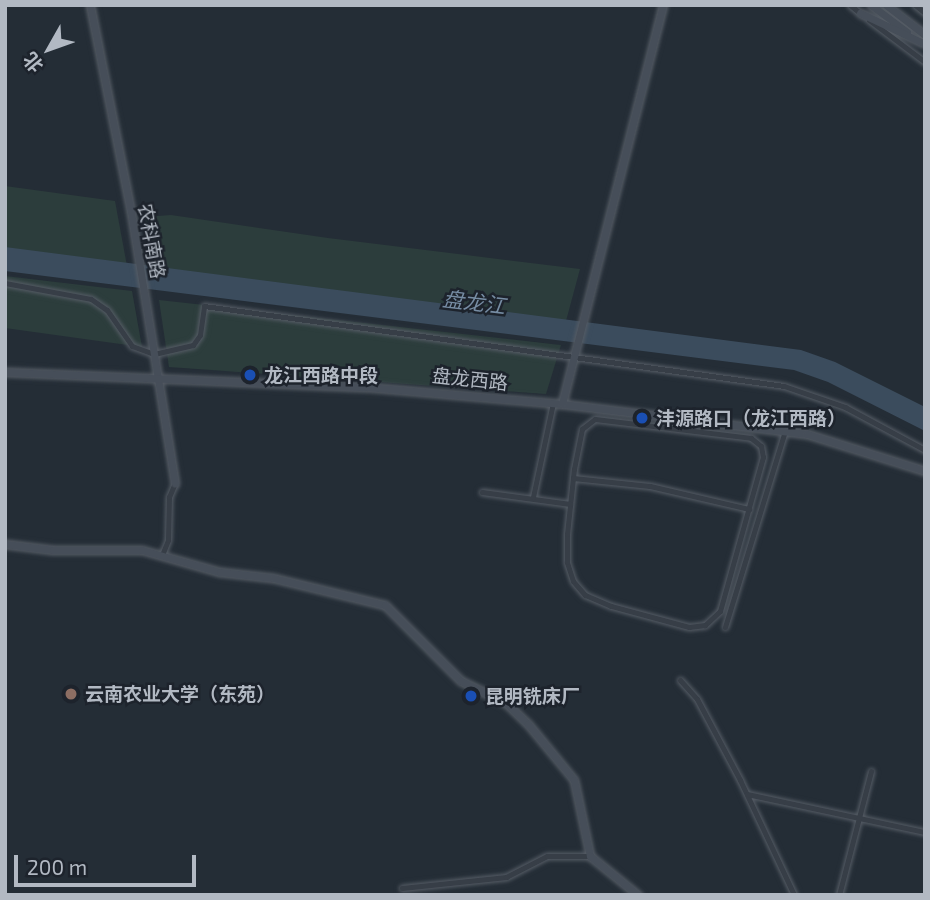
<!DOCTYPE html>
<meta charset="utf-8">
<style>
body{margin:0}
#map{position:relative;width:930px;height:900px;overflow:hidden;background:#242d36;font-family:"Exo 2","Noto Sans SC",sans-serif}
div>[style]{position:absolute}
.green>*{inset:0;background:#2c3d3c}
.water>*{inset:0;background:#3b4c5d}
.roads{filter:drop-shadow(0 0 2px #555c65) drop-shadow(0 0 2px #555c65)}
.street>*{height:5px;margin:-2.5px;padding:0 2.5px;transform-origin:2.5px;border-radius:2.5px;background:#373e47}
.secondary>*{height:7px;margin:-3.5px;padding:0 3.5px;transform-origin:3.5px;border-radius:3.5px;background:#464e59}
.dots>*{width:19px;height:19px;translate:-50% -50%;box-sizing:border-box;border:4px solid #1d232c;border-radius:50%}
span{translate:-50% -50%;white-space:nowrap;text-align:center;line-height:1.15;-webkit-text-stroke:5px #1d232c;paint-order:stroke}
.street-label{font-size:19px;color:#b2b9c3}
.poi-label{font-size:19px;color:#b2b9c3;font-weight:700}
.left{translate:0 -50%;text-align:left}
.water-label{font-size:21px;color:#768ca3;font-style:italic}
.frame{position:absolute;inset:0;border:7px solid #b2b9c3;pointer-events:none}
.north{position:absolute;left:14px;top:14px;width:70px;height:70px;-webkit-text-stroke:5px #1d232c;paint-order:stroke;rotate:230deg;font-size:19px;font-weight:700;line-height:28px;text-align:center;color:#b2b9c3}
.north::after{content:'';display:block;margin:auto;width:24px;height:32px;background:#b2b9c3;clip-path:polygon(50% 0,100% 100%,50% 72%,0 100%)}
.scale{position:absolute;left:14px;top:855px;width:182px;height:32px;box-sizing:border-box;border:4px solid #b2b9c3;border-top:0;padding-left:9px;font-size:21px;line-height:24px;white-space:nowrap;color:#b2b9c3;-webkit-text-stroke:5px #1d232c;paint-order:stroke}
</style>
<div id="map">
<div class="green">
<i style="clip-path:polygon(5px 186px,115px 201px,127px 266px,5px 250px)"></i>
<i style="clip-path:polygon(171px 215px,328px 238px,580px 269px,566px 321px,153px 269px,145px 217px)"></i>
<i style="clip-path:polygon(5px 276px,132px 291px,142px 347px,5px 328px)"></i>
<i style="clip-path:polygon(159px 300px,561px 345px,546px 394px,169px 367px)"></i>
</div>
<div class="water">
<i style="clip-path:polygon(5px 247px,801px 350px,835px 362px,925px 407px,925px 431px,828px 382px,794px 370px,5px 271px)"></i>
</div>
<div class="roads">
<div class="street">
<i style="left:850px;top:5px;width:14px;rotate:39deg"></i>
<i style="left:915px;top:5px;width:13px;rotate:39deg"></i>
<i style="left:869px;top:20px;width:70px;rotate:36.9deg"></i>
<i style="left:5px;top:283px;width:87px;rotate:10.5deg"></i>
<i style="left:91px;top:299px;width:19px;rotate:35deg"></i>
<i style="left:107px;top:310px;width:44px;rotate:55.2deg"></i>
<i style="left:132px;top:346px;width:23px;rotate:20deg"></i>
<i style="left:154px;top:354px;width:40px;rotate:-13deg"></i>
<i style="left:193px;top:345px;width:12px;rotate:-55deg"></i>
<i style="left:200px;top:335px;width:29px;rotate:-82deg"></i>
<i style="left:204px;top:306px;width:585px;rotate:7.85deg"></i>
<i style="left:784px;top:386px;width:65px;rotate:19deg"></i>
<i style="left:845px;top:407px;width:91px;rotate:28.3deg"></i>
<i style="left:595px;top:419px;width:157px;rotate:6.9deg"></i>
<i style="left:751px;top:438px;width:13px;rotate:39deg"></i>
<i style="left:761px;top:446px;width:11px;rotate:80deg"></i>
<i style="left:763px;top:457px;width:160px;rotate:105.6deg"></i>
<i style="left:720px;top:611px;width:21px;rotate:137deg"></i>
<i style="left:705px;top:625px;width:16px;rotate:173deg"></i>
<i style="left:689px;top:627px;width:81px;rotate:-164.9deg"></i>
<i style="left:611px;top:606px;width:28px;rotate:-157deg"></i>
<i style="left:585px;top:595px;width:18px;rotate:-131deg"></i>
<i style="left:573px;top:581px;width:20px;rotate:-108deg"></i>
<i style="left:567px;top:562px;width:28px;rotate:-90deg"></i>
<i style="left:567px;top:534px;width:65px;rotate:-83.9deg"></i>
<i style="left:574px;top:469px;width:41px;rotate:-78.7deg"></i>
<i style="left:582px;top:429px;width:16px;rotate:-38deg"></i>
<i style="left:573px;top:478px;width:77px;rotate:5.9deg"></i>
<i style="left:650px;top:486px;width:102px;rotate:13.1deg"></i>
<i style="left:482px;top:492px;width:89px;rotate:7.8deg"></i>
<i style="left:533px;top:497px;width:96px;rotate:-78deg"></i>
<i style="left:162px;top:555px;width:16px;rotate:-68deg"></i>
<i style="left:168px;top:540px;width:43px;rotate:-88.7deg"></i>
<i style="left:169px;top:497px;width:15px;rotate:-67deg"></i>
<i style="left:725px;top:627px;width:205px;rotate:-73deg"></i>
<i style="left:680px;top:680px;width:25px;rotate:48deg"></i>
<i style="left:697px;top:699px;width:92px;rotate:62deg"></i>
<i style="left:740px;top:780px;width:127px;rotate:64.8deg"></i>
<i style="left:747px;top:794px;width:182px;rotate:12.1deg"></i>
<i style="left:402px;top:888px;width:105px;rotate:-6deg"></i>
<i style="left:506px;top:877px;width:46px;rotate:-27.1deg"></i>
<i style="left:547px;top:856px;width:43px"></i>
<i style="left:839px;top:895px;width:128px;rotate:-75.5deg"></i>
</div>
<div class="secondary">
<i style="left:90px;top:5px;width:211px;rotate:78.8deg"></i>
<i style="left:131px;top:212px;width:275px;rotate:80.8deg"></i>
<i style="left:871px;top:5px;width:45px;rotate:36.9deg"></i>
<i style="left:886px;top:5px;width:49px;rotate:37.6deg"></i>
<i style="left:860px;top:13px;width:70px;rotate:25.5deg"></i>
<i style="left:5px;top:372px;width:362px;rotate:2.4deg"></i>
<i style="left:367px;top:387px;width:196px;rotate:5deg"></i>
<i style="left:562px;top:404px;width:247px;rotate:7deg"></i>
<i style="left:807px;top:434px;width:124px;rotate:17.4deg"></i>
<i style="left:562px;top:404px;width:412px;rotate:-75.8deg"></i>
<i style="left:5px;top:544px;width:48px;rotate:7.1deg"></i>
<i style="left:53px;top:550px;width:89px"></i>
<i style="left:142px;top:550px;width:81px;rotate:15.8deg"></i>
<i style="left:220px;top:572px;width:53px;rotate:6.5deg"></i>
<i style="left:273px;top:578px;width:115px;rotate:13.6deg"></i>
<i style="left:385px;top:605px;width:107px;rotate:45deg"></i>
<i style="left:461px;top:681px;width:50px;rotate:26.1deg"></i>
<i style="left:506px;top:703px;width:30px;rotate:44deg"></i>
<i style="left:528px;top:724px;width:72px;rotate:50.6deg"></i>
<i style="left:574px;top:780px;width:78px;rotate:78.1deg"></i>
<i style="left:590px;top:856px;width:62px;rotate:39.1deg"></i>
</div>
</div>
<div class="dots">
<i style="left:250px;top:375px;background:#1a4fb4"></i>
<i style="left:642px;top:418px;background:#1a4fb4"></i>
<i style="left:71px;top:694px;background:#8d6e63"></i>
<i style="left:471px;top:696px;background:#1a4fb4"></i>
</div>
<div class="street-label">
<span style="left:152px;top:241px;rotate:80deg">农科南路</span>
<span style="left:470px;top:379px;rotate:6deg">盘龙西路</span>
</div>
<div class="poi-label">
<span class="left" style="left:264px;top:375px">龙江西路中段</span>
<span class="left" style="left:656px;top:418px">沣源路口（龙江西路）</span>
<span class="left" style="left:85px;top:694px">云南农业大学（东苑）</span>
<span class="left" style="left:485px;top:696px">昆明铣床厂</span>
</div>
<div class="water-label">
<span style="left:474px;top:302px;rotate:7deg">盘龙江</span>
</div>
<div class="frame"></div>
<div class="north">北</div>
<div class="scale">200 m</div>
</div>
